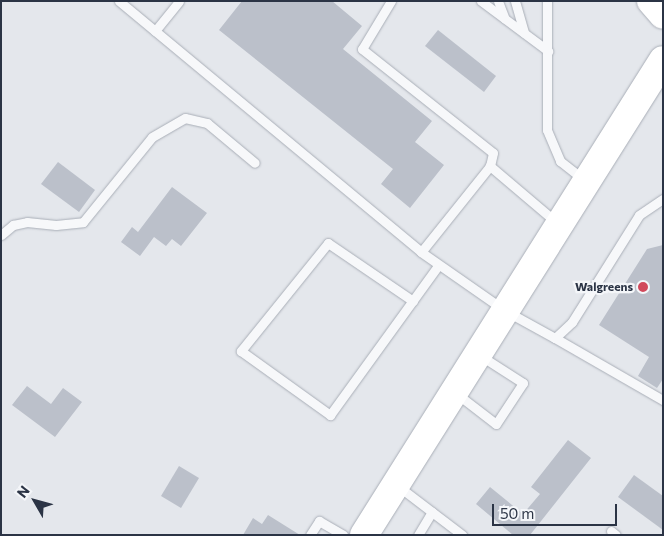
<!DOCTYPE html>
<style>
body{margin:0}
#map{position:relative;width:664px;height:536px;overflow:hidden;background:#e4e7ec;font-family:Commissioner,sans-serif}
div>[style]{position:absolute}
.building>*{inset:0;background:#bbc0ca}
.roads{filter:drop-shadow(0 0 1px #a9aeb7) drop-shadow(0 0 1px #a9aeb7)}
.service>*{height:9px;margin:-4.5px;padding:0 4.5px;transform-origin:4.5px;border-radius:4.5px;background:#f7f8fa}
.primary>*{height:28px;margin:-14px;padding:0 14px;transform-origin:14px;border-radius:14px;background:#fff}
.dots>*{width:14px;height:14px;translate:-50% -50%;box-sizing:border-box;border:2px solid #f4f6f9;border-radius:50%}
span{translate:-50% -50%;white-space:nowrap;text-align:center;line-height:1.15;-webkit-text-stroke:4.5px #f4f6f9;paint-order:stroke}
.poi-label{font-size:12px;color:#2b3445;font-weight:700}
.right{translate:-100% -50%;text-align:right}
.frame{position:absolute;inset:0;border:2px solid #2b3445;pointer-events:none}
.north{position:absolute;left:10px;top:476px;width:50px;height:50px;-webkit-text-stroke:4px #f4f6f9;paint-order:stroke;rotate:308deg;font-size:14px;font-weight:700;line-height:20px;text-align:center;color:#2b3445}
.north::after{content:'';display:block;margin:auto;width:18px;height:22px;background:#2b3445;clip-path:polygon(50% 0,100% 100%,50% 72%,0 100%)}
.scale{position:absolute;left:492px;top:504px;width:125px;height:22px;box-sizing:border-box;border:2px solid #2b3445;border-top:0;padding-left:6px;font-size:15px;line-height:18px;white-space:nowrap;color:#2b3445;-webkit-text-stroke:4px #f4f6f9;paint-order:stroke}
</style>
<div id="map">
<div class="building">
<i style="clip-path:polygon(242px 1px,332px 1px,362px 26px,343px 49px,432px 121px,415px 142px,444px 165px,410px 208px,381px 184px,393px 169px,219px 30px)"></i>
<i style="clip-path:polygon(438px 30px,496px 76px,484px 92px,425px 46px)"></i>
<i style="clip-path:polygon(58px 162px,95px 190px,79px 212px,41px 184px)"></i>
<i style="clip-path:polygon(172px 187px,207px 213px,181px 246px,172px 239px,166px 246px,154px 237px,140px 256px,121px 242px,132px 227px,138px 232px)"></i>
<i style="clip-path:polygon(663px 245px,663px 379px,657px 388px,638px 376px,649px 357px,599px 325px,647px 249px)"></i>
<i style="clip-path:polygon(27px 386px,51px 404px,63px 388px,82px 402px,55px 437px,12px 405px)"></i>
<i style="clip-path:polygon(568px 440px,591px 458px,530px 535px,513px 535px,476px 504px,490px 487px,523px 514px,540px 494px,531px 487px)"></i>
<i style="clip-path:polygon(179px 466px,199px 478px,181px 508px,161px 496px)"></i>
<i style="clip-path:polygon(634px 475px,663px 496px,663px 530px,618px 497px)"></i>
<i style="clip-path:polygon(268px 515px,300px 535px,243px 535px,253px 518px,262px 524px)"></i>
</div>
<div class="roads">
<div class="service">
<i style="left:119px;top:1px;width:393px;rotate:39.7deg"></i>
<i style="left:391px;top:1px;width:56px;rotate:121.1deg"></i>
<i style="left:362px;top:49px;width:167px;rotate:38.4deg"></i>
<i style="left:493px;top:153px;width:13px;rotate:103deg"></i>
<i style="left:481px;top:1px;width:84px;rotate:36.7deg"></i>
<i style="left:498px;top:1px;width:19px;rotate:69deg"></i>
<i style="left:515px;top:1px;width:33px;rotate:74deg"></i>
<i style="left:547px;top:1px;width:129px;rotate:90deg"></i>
<i style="left:547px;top:130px;width:34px;rotate:67deg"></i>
<i style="left:560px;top:161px;width:31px;rotate:38deg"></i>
<i style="left:155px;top:31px;width:38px;rotate:-51deg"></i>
<i style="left:556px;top:222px;width:87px;rotate:-139.7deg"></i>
<i style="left:490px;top:166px;width:110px;rotate:128.7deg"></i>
<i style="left:421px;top:252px;width:101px;rotate:34.9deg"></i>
<i style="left:504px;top:310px;width:58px;rotate:28.8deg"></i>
<i style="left:555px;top:338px;width:23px;rotate:-43deg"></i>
<i style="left:572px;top:322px;width:126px;rotate:-57.9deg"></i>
<i style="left:639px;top:215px;width:29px;rotate:-34deg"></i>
<i style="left:1px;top:235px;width:16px;rotate:-40deg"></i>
<i style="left:13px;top:225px;width:14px;rotate:-12deg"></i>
<i style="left:27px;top:222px;width:29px;rotate:6deg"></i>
<i style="left:56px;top:225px;width:27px;rotate:-6deg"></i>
<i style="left:83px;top:222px;width:109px;rotate:-50.9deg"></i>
<i style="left:152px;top:137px;width:38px;rotate:-30deg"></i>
<i style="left:185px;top:118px;width:23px;rotate:13deg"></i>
<i style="left:207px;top:123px;width:62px;rotate:39.8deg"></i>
<i style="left:413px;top:301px;width:103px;rotate:-145.7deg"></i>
<i style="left:328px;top:243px;width:139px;rotate:128.9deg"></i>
<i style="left:241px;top:351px;width:110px;rotate:35.7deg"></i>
<i style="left:330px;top:415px;width:184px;rotate:-54.1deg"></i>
<i style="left:555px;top:338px;width:125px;rotate:29.9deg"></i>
<i style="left:457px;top:394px;width:49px;rotate:37.6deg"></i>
<i style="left:496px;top:424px;width:49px;rotate:-56.6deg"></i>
<i style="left:523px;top:383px;width:50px;rotate:-147.3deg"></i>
<i style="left:398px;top:486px;width:81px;rotate:37.4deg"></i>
<i style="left:611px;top:531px;width:6px;rotate:39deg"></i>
<i style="left:310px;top:535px;width:17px;rotate:-57deg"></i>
<i style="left:319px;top:521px;width:28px;rotate:30deg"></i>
<i style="left:418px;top:535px;width:27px;rotate:-59deg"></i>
</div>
<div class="primary">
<i style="left:651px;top:1px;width:18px;rotate:49deg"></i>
<i style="left:364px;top:535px;width:561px;rotate:-57.81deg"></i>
</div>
</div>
<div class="dots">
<i style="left:643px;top:287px;background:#d1495b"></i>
</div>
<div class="poi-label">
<span class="right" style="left:633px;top:287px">Walgreens</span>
</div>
<div class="frame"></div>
<div class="north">N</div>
<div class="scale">50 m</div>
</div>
